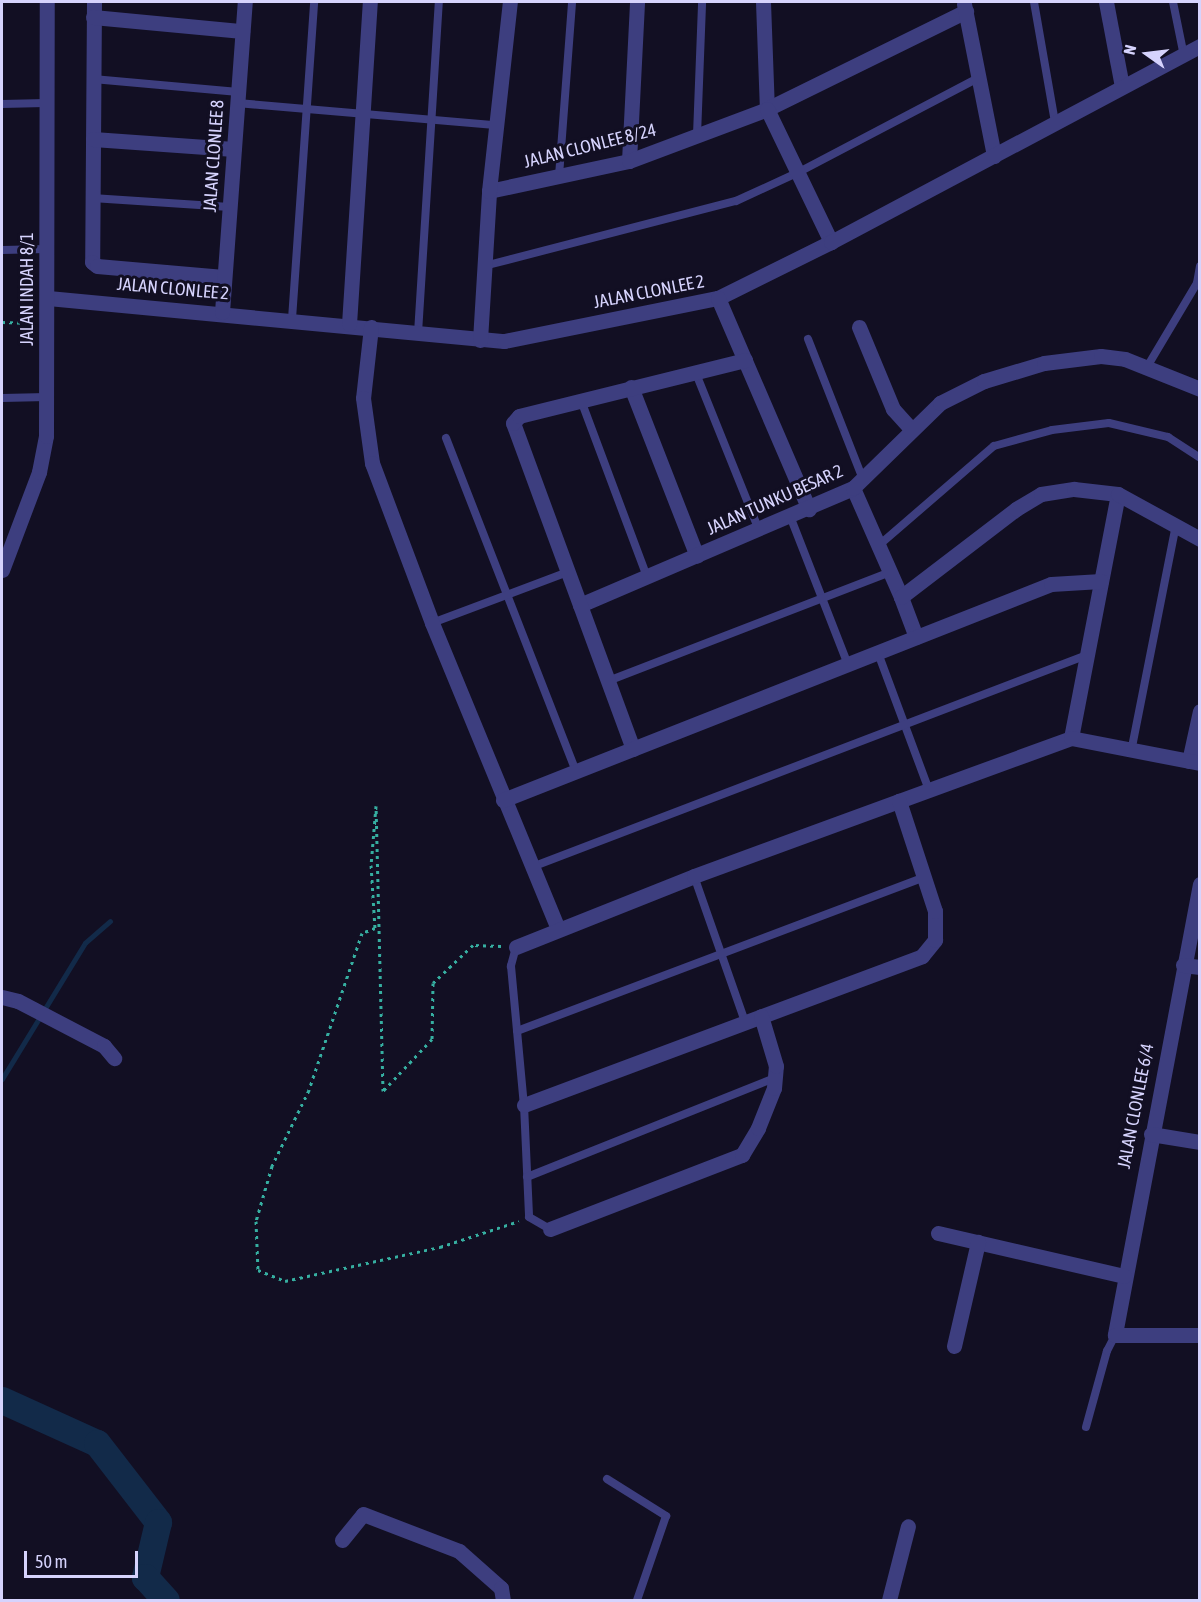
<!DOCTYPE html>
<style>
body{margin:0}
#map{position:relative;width:1201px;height:1602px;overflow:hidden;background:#120f23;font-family:"Asap Condensed",sans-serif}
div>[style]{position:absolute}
.stream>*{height:4.5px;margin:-2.25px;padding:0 2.25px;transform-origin:2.25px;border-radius:2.25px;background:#122a49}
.river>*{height:27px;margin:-13.5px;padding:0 13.5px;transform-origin:13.5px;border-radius:13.5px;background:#122a49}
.path>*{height:3px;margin-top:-1.5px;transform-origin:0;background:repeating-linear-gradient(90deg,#36afa1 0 3px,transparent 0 7.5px)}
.service>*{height:8px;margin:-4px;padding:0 4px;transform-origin:4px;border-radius:4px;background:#3d3e7f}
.minor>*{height:15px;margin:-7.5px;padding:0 7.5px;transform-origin:7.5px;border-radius:7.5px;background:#3d3e7f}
span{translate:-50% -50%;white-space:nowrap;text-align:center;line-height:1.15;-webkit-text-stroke:6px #120f23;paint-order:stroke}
.street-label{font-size:18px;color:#d6d3fd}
.frame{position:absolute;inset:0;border:3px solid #d6d3fd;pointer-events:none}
.north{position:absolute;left:1117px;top:24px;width:60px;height:60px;-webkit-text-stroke:4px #120f23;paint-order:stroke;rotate:284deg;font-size:16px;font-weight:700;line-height:24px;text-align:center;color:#d6d3fd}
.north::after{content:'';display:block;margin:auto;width:21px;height:27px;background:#d6d3fd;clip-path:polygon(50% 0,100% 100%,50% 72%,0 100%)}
.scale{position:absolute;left:24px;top:1551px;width:114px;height:27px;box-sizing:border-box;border:3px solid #d6d3fd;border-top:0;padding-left:8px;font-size:18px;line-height:21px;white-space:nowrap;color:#d6d3fd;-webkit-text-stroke:4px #120f23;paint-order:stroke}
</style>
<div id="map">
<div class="stream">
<i style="left:2px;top:1079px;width:159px;rotate:-58.6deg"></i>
<i style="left:85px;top:943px;width:33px;rotate:-41deg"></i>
</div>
<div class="river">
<i style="left:2px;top:1400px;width:104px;rotate:24.4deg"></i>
<i style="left:97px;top:1443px;width:100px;rotate:52.3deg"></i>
<i style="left:158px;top:1522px;width:57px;rotate:103.3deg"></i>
<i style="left:145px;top:1577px;width:31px;rotate:48deg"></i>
</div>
<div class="path">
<i style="left:2px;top:322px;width:31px;rotate:2deg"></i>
<i style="left:501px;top:946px;width:28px;rotate:-178deg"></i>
<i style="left:473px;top:945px;width:55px;rotate:136.5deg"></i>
<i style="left:433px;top:983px;width:56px;rotate:91deg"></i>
<i style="left:432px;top:1039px;width:71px;rotate:133.3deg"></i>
<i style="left:383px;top:1091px;width:285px;rotate:-91.4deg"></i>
<i style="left:376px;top:806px;width:59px;rotate:94.8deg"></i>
<i style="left:371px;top:865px;width:63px;rotate:86.4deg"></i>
<i style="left:375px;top:928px;width:14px;rotate:159deg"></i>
<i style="left:362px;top:933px;width:166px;rotate:108.7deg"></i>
<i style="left:309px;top:1090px;width:85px;rotate:116deg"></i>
<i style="left:272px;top:1166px;width:57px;rotate:106.2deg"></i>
<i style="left:256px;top:1221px;width:49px;rotate:87.7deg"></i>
<i style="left:258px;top:1270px;width:29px;rotate:22deg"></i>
<i style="left:285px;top:1281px;width:159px;rotate:-12.4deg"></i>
<i style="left:440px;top:1247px;width:83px;rotate:-18.2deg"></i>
</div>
<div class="service">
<i style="left:1034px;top:2px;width:122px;rotate:80.1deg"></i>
<i style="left:1173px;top:2px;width:55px;rotate:78.5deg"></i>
<i style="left:93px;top:79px;width:146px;rotate:5.1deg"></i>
<i style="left:237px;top:103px;width:259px;rotate:4.9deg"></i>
<i style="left:2px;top:104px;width:43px;rotate:-1.3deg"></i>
<i style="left:697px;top:135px;width:133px;rotate:-87.8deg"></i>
<i style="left:559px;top:176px;width:174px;rotate:-85.7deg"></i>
<i style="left:92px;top:198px;width:138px;rotate:3.7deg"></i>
<i style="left:2px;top:250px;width:45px;rotate:-1.3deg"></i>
<i style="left:484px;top:266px;width:260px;rotate:-14.5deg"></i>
<i style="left:736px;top:201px;width:69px;rotate:-24.7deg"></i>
<i style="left:799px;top:172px;width:202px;rotate:-27.7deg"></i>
<i style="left:292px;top:319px;width:318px;rotate:-86deg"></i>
<i style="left:418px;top:333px;width:332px;rotate:-86.4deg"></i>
<i style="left:808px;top:339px;width:150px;rotate:68.6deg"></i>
<i style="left:1147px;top:367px;width:98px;rotate:-59.2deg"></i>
<i style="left:1197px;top:283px;width:17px;rotate:-80deg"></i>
<i style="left:695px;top:371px;width:171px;rotate:68.1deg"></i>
<i style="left:2px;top:398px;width:45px;rotate:-1.3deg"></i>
<i style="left:582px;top:403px;width:186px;rotate:69.5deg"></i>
<i style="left:446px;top:438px;width:358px;rotate:68.7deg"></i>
<i style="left:790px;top:516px;width:160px;rotate:68.7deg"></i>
<i style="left:878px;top:546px;width:153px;rotate:-40.8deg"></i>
<i style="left:994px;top:446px;width:60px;rotate:-15.4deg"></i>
<i style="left:1052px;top:430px;width:57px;rotate:-7deg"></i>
<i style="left:1109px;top:423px;width:61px;rotate:13.3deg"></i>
<i style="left:1168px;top:437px;width:38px;rotate:33deg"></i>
<i style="left:432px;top:623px;width:145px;rotate:-20.6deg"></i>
<i style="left:878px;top:653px;width:146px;rotate:69.6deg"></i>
<i style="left:608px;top:681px;width:302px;rotate:-21.1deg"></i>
<i style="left:1132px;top:747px;width:226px;rotate:-78.8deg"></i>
<i style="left:532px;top:867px;width:594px;rotate:-20.91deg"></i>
<i style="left:694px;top:876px;width:155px;rotate:70.7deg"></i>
<i style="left:516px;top:947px;width:20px;rotate:105deg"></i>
<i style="left:511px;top:966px;width:140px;rotate:84.7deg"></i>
<i style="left:524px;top:1105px;width:112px;rotate:87.4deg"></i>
<i style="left:529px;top:1217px;width:24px;rotate:30deg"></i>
<i style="left:517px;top:1031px;width:436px;rotate:-20.7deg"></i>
<i style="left:527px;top:1177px;width:267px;rotate:-21.8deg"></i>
<i style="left:1086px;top:1427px;width:79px;rotate:-74.6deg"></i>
<i style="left:1107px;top:1351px;width:18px;rotate:-63deg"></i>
<i style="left:607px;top:1479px;width:70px;rotate:32.1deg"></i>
<i style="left:666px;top:1516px;width:89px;rotate:109deg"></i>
</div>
<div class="minor">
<i style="left:94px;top:2px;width:260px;rotate:90.4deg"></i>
<i style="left:92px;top:262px;width:6px;rotate:39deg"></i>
<i style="left:97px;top:266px;width:127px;rotate:5deg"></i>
<i style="left:763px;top:2px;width:107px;rotate:87.9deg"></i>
<i style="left:767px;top:109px;width:222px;rotate:-26.2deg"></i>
<i style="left:1106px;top:2px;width:86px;rotate:79.3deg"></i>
<i style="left:964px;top:4px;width:155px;rotate:78.8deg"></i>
<i style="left:93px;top:17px;width:150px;rotate:5.4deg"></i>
<i style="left:93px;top:139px;width:141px;rotate:4.1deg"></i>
<i style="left:629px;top:161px;width:159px;rotate:-87.1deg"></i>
<i style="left:489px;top:191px;width:143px;rotate:-12.1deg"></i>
<i style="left:629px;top:161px;width:147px;rotate:-20.6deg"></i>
<i style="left:767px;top:109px;width:148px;rotate:64.3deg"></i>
<i style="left:48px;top:298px;width:458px;rotate:5.4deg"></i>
<i style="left:504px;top:341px;width:218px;rotate:-11.4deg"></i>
<i style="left:718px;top:298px;width:126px;rotate:-26.4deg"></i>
<i style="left:831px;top:242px;width:418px;rotate:-28deg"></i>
<i style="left:718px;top:298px;width:230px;rotate:66.7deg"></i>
<i style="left:222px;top:312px;width:311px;rotate:-85.8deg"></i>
<i style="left:349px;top:324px;width:323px;rotate:-86.3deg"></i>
<i style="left:371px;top:327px;width:71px;rotate:96.4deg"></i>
<i style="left:363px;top:398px;width:66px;rotate:82.1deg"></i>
<i style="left:372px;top:463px;width:171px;rotate:69.4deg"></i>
<i style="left:432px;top:623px;width:331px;rotate:67.6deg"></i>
<i style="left:859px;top:327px;width:89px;rotate:67.5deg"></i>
<i style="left:893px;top:409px;width:27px;rotate:48deg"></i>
<i style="left:480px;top:340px;width:149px;rotate:-86.5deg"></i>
<i style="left:489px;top:191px;width:190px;rotate:-83.7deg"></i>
<i style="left:631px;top:387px;width:181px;rotate:68.7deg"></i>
<i style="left:853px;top:488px;width:119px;rotate:66.2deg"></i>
<i style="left:2px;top:570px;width:105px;rotate:-69.3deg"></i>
<i style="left:39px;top:472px;width:37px;rotate:-79deg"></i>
<i style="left:46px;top:436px;width:434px;rotate:-89.9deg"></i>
<i style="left:580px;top:605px;width:297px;rotate:-23.2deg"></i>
<i style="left:853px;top:488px;width:122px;rotate:-44.3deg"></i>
<i style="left:940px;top:403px;width:49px;rotate:-26.6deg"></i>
<i style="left:984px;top:381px;width:63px;rotate:-16.7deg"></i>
<i style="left:1044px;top:363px;width:57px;rotate:-7deg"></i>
<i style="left:1101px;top:356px;width:24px;rotate:7deg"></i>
<i style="left:1125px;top:359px;width:81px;rotate:21.8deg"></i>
<i style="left:916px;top:637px;width:43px;rotate:-110.6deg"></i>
<i style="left:901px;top:597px;width:145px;rotate:-37.4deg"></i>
<i style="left:1016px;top:509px;width:29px;rotate:-31deg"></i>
<i style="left:1041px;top:494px;width:33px;rotate:-9deg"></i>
<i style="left:1074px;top:489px;width:44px;rotate:6.5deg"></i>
<i style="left:1071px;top:738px;width:248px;rotate:-79.1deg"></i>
<i style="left:1118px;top:494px;width:94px;rotate:28.8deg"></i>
<i style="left:633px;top:749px;width:347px;rotate:-110.2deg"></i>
<i style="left:513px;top:423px;width:9px;rotate:-49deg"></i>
<i style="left:519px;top:416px;width:233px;rotate:-13.9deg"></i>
<i style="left:1189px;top:761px;width:51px;rotate:-77.6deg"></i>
<i style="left:503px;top:800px;width:589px;rotate:-21.51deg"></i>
<i style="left:1051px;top:584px;width:50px;rotate:-3.4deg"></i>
<i style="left:1200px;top:884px;width:459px;rotate:100.7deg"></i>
<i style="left:1115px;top:1335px;width:85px"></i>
<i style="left:516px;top:947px;width:192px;rotate:-21.7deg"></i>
<i style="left:694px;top:876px;width:401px;rotate:-20.1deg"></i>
<i style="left:1071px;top:738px;width:131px;rotate:11deg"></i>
<i style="left:1183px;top:965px;width:17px;rotate:7deg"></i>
<i style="left:2px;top:997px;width:16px;rotate:14deg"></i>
<i style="left:18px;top:1001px;width:97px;rotate:27.6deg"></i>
<i style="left:104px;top:1046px;width:16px;rotate:50deg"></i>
<i style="left:524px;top:1105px;width:425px;rotate:-20.5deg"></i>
<i style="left:922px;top:956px;width:21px;rotate:-51deg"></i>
<i style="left:935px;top:940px;width:29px;rotate:-90deg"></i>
<i style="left:935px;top:911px;width:116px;rotate:-108.1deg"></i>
<i style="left:1151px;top:1134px;width:50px;rotate:9.3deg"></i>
<i style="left:550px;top:1229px;width:206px;rotate:-21.1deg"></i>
<i style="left:742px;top:1155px;width:31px;rotate:-59deg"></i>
<i style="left:758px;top:1128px;width:43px;rotate:-68.2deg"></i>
<i style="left:774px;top:1088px;width:22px;rotate:-85deg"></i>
<i style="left:776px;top:1066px;width:52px;rotate:-106.7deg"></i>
<i style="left:938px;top:1233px;width:191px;rotate:13deg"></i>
<i style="left:954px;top:1346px;width:107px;rotate:-77deg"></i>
<i style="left:342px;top:1540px;width:33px;rotate:-51deg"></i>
<i style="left:363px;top:1514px;width:103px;rotate:21.1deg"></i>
<i style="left:459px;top:1551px;width:56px;rotate:41.4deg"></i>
<i style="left:501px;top:1588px;width:12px;rotate:81deg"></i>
<i style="left:889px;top:1600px;width:76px;rotate:-75.6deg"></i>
</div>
<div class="street-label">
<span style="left:590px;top:146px;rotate:-14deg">JALAN CLONLEE 8/24</span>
<span style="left:214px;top:156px;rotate:-86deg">JALAN CLONLEE 8</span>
<span style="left:27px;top:289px;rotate:-90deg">JALAN INDAH 8/1</span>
<span style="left:173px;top:289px;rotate:5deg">JALAN CLONLEE 2</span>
<span style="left:649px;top:292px;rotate:-11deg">JALAN CLONLEE 2</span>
<span style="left:775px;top:500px;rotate:-24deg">JALAN TUNKU BESAR 2</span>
<span style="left:1136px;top:1106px;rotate:-79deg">JALAN CLONLEE 6/4</span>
</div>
<div class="frame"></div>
<div class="north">N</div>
<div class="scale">50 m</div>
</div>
